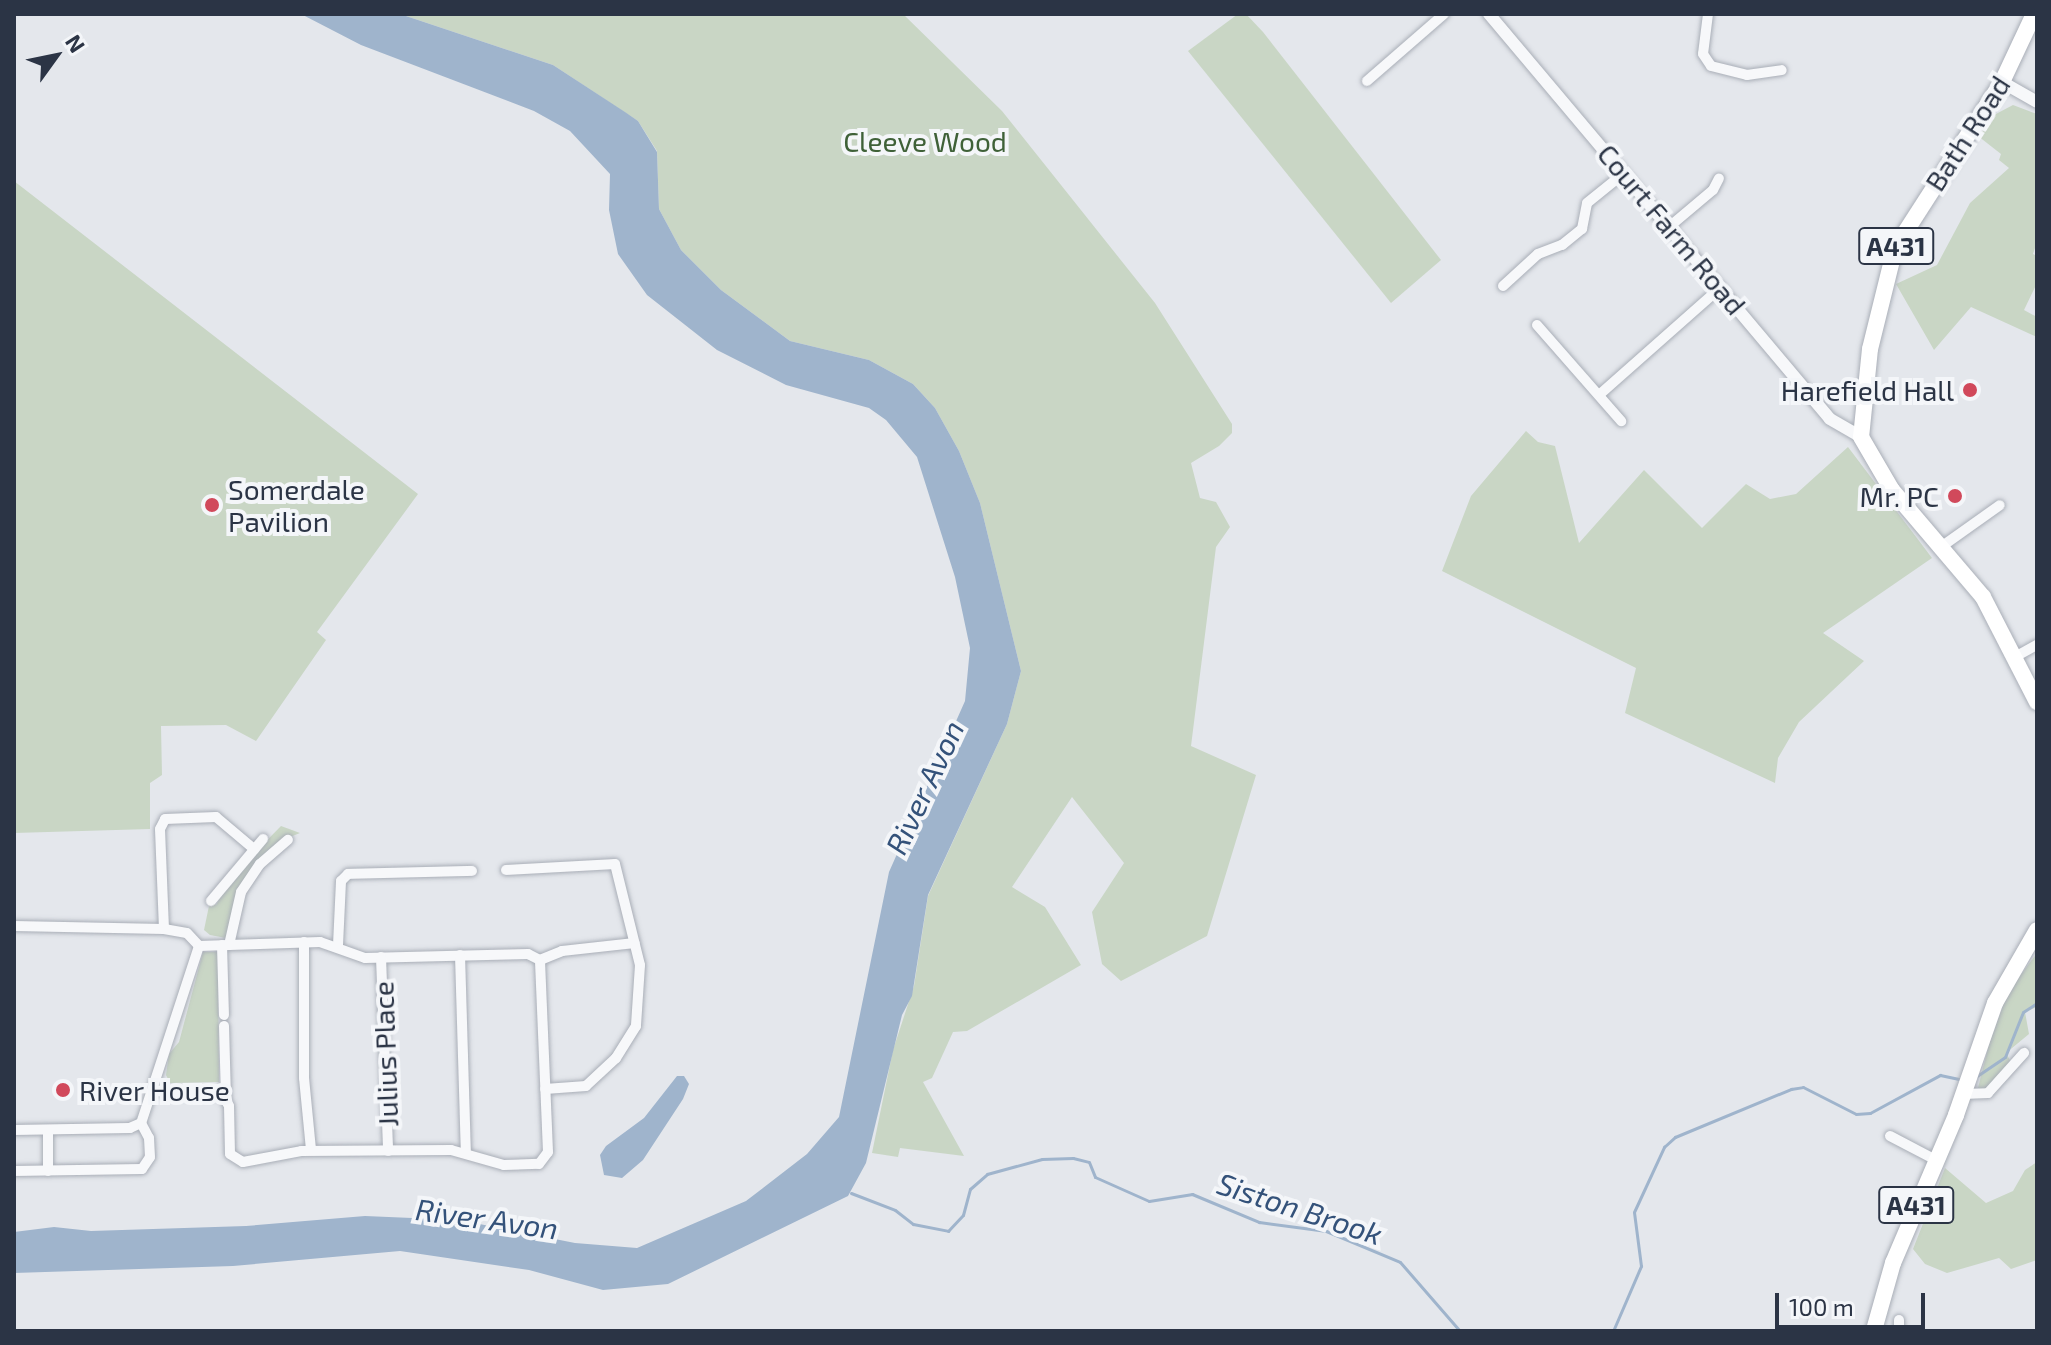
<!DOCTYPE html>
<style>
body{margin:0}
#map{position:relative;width:2051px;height:1345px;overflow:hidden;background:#e4e7ec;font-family:"Exo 2",sans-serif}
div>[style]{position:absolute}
.green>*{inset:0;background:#c9d6c5}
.water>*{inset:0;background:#9fb4cc}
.stream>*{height:3px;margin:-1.5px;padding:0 1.5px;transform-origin:1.5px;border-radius:1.5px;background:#9fb4cc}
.roads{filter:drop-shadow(0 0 2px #a9aeb7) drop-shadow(0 0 2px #a9aeb7)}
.minor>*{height:10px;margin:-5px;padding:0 5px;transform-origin:5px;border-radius:5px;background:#f7f8fa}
.tertiary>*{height:12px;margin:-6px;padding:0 6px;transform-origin:6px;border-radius:6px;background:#f7f8fa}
.primary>*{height:16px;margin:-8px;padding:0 8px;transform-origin:8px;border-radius:8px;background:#fff}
.dots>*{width:22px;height:22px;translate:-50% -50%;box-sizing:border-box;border:4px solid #f4f6f9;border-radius:50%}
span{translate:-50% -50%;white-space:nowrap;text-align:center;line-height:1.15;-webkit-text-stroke:8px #f4f6f9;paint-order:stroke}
.shield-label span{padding:2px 6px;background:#f4f6f9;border:2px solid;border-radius:6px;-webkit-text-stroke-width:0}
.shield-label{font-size:26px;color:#2b3445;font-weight:700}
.street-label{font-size:28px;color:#2b3445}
.park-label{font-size:28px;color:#3f6138}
.poi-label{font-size:28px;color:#2b3445}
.right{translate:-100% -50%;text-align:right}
.left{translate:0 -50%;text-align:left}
.water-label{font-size:30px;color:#34527a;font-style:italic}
.frame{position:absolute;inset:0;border:16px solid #2b3445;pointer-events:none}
.north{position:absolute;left:16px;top:16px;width:80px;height:80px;-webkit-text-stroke:6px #f4f6f9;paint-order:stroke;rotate:57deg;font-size:22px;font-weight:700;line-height:32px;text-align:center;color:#2b3445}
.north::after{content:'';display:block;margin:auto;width:28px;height:36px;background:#2b3445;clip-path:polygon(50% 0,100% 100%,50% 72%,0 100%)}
.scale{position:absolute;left:1775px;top:1293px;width:150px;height:36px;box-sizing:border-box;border:4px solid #2b3445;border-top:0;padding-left:10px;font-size:24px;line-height:28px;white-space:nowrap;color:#2b3445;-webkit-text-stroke:6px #f4f6f9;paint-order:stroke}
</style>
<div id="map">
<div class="green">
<i style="clip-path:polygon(400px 14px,903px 14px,1002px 111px,1155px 303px,1232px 424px,1232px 433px,1219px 446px,1191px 463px,1200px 498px,1216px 502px,1230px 527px,1216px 547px,1191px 746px,1256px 775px,1207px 936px,1121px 981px,1102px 964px,1092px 912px,1124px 863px,1072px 797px,1012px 887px,1045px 907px,1081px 965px,967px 1031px,953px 1032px,932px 1078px,923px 1082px,964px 1156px,900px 1148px,898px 1157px,872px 1153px,893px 1050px,914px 986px,928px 896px,1007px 724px,1021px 671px,980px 503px,959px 451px,935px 408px,913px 384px,869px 360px,790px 341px,721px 290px,681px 250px,659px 209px,657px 151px,638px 121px,553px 65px)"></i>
<i style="clip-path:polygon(1238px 14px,1246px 14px,1263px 32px,1441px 260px,1391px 303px,1188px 51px)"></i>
<i style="clip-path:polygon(2013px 105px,2037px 114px,2037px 242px,2033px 254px,2037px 256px,2037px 283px,2024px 310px,2037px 317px,2037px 337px,1971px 307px,1934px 350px,1896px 284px,1937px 265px,1970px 203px,2009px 168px,1999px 160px,2001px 154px,1978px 136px,1994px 115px)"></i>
<i style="clip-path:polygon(14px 181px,418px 494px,317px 632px,326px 640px,256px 741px,226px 725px,161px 726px,162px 775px,150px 783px,150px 829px,14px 833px)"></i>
<i style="clip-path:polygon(1526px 431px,1538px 442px,1555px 446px,1579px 543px,1644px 470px,1702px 528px,1746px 484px,1770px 499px,1796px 494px,1848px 447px,1932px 558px,1823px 633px,1864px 661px,1799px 722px,1778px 758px,1775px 783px,1625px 713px,1636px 668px,1442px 571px,1471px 496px)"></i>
<i style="clip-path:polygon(281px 826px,300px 833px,280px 841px,237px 894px,226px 938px,210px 935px,204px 930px,210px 901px,216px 905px,234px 874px)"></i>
<i style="clip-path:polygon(203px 952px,218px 952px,219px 1082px,170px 1083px,166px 1075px,169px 1054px,179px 1042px)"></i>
<i style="clip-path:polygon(2037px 953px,2037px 1007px,2025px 1012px,2029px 1034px,2006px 1053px,2013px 1066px,1986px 1092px,1978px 1088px,1989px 1044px,2008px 992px)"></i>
<i style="clip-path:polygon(2037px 1162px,2037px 1260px,2011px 1269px,1999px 1258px,1947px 1273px,1925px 1264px,1913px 1249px,1945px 1168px,1986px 1203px,2013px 1191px,2025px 1170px)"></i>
</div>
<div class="water">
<i style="clip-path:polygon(301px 14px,400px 14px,553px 65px,625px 112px,638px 121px,657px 152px,659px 209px,681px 250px,721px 290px,790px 341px,869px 360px,913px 384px,935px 408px,959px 451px,980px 503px,1021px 671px,1007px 724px,928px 895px,912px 996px,902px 1015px,866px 1163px,848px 1196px,668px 1284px,603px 1290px,529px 1270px,400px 1251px,233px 1266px,14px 1273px,14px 1232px,54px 1227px,91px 1231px,246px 1226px,365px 1216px,459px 1220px,575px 1243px,637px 1248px,746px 1201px,807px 1154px,839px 1117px,889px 872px,965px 701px,970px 648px,955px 577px,917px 457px,886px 420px,869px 408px,786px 385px,717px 350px,647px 295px,618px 254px,609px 210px,610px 174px,570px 131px,534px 111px,361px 45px)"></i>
<i style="clip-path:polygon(677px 1076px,684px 1076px,689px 1084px,683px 1099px,643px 1160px,622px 1178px,604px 1175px,600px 1155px,606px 1146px,644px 1118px)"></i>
</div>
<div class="stream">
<i style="left:1974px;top:1078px;width:37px;rotate:-34deg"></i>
<i style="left:2005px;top:1057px;width:48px;rotate:-68.2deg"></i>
<i style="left:2023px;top:1012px;width:17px;rotate:-33deg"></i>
<i style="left:851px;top:1193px;width:47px;rotate:21.1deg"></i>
<i style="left:895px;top:1210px;width:23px;rotate:38deg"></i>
<i style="left:913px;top:1224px;width:36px;rotate:11deg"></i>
<i style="left:948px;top:1231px;width:22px;rotate:-47deg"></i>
<i style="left:963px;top:1215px;width:27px;rotate:-75deg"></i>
<i style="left:970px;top:1189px;width:23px;rotate:-41deg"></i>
<i style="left:987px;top:1174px;width:57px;rotate:-15.3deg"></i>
<i style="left:1042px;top:1159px;width:31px;rotate:-2deg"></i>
<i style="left:1073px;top:1158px;width:16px;rotate:14deg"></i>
<i style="left:1089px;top:1162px;width:16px;rotate:68deg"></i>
<i style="left:1095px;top:1177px;width:59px;rotate:24deg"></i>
<i style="left:1149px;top:1201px;width:44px;rotate:-9.2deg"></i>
<i style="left:1192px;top:1194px;width:73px;rotate:22.7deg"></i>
<i style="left:1259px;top:1222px;width:68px;rotate:7.7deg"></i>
<i style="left:1326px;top:1231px;width:80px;rotate:22.7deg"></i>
<i style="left:1400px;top:1262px;width:91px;rotate:49deg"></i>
<i style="left:1613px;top:1331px;width:71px;rotate:-66.7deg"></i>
<i style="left:1641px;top:1266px;width:54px;rotate:-97.4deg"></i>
<i style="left:1634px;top:1212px;width:72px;rotate:-65.2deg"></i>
<i style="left:1664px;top:1147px;width:15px;rotate:-42deg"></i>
<i style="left:1675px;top:1137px;width:126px;rotate:-22.5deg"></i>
<i style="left:1791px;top:1089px;width:12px;rotate:-9deg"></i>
<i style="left:1803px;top:1087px;width:59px;rotate:27deg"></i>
<i style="left:1856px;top:1114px;width:14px;rotate:-4deg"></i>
<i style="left:1870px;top:1113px;width:80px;rotate:-28.5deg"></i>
<i style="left:1940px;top:1075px;width:24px;rotate:12deg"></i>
</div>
<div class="roads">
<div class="minor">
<i style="left:1708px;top:14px;width:40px;rotate:97.1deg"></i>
<i style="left:1703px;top:54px;width:14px;rotate:56deg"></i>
<i style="left:1711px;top:66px;width:37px;rotate:14deg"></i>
<i style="left:1747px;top:75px;width:35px;rotate:-8deg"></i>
<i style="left:1367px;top:81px;width:102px;rotate:-41deg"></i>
<i style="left:1669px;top:227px;width:57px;rotate:-40.1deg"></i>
<i style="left:1713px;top:190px;width:13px;rotate:-63deg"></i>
<i style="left:1503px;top:286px;width:47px;rotate:-42.4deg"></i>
<i style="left:1538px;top:254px;width:26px;rotate:-21deg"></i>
<i style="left:1562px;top:245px;width:26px;rotate:-39deg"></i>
<i style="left:1582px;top:229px;width:26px;rotate:-79deg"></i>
<i style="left:1587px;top:203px;width:48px;rotate:-39deg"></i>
<i style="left:1537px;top:325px;width:128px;rotate:48.8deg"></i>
<i style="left:1599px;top:395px;width:163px;rotate:-41.5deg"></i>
<i style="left:1941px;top:547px;width:72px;rotate:-35.4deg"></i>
<i style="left:2015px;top:657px;width:25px;rotate:-29deg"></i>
<i style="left:506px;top:870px;width:109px;rotate:-3.2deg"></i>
<i style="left:615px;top:864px;width:104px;rotate:76.1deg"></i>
<i style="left:640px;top:965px;width:61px;rotate:93.8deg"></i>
<i style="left:636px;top:1026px;width:38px;rotate:122deg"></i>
<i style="left:616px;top:1058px;width:41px;rotate:137deg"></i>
<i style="left:586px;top:1086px;width:41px;rotate:175.8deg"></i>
<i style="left:211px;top:901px;width:81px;rotate:-50deg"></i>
<i style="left:14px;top:926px;width:150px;rotate:1.1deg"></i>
<i style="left:164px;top:929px;width:23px;rotate:10deg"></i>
<i style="left:187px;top:933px;width:18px;rotate:47deg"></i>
<i style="left:199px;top:946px;width:186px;rotate:108.1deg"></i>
<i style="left:141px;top:1123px;width:12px;rotate:156deg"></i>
<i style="left:130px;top:1128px;width:116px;rotate:179deg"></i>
<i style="left:164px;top:929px;width:100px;rotate:-92.3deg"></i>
<i style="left:160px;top:829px;width:11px;rotate:-63deg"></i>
<i style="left:165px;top:819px;width:51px;rotate:-2.2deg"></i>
<i style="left:216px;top:817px;width:50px;rotate:40.1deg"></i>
<i style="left:304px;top:942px;width:136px;rotate:90deg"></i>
<i style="left:304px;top:1078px;width:72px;rotate:84.4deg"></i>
<i style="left:222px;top:945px;width:70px;rotate:88.4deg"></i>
<i style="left:229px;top:945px;width:54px;rotate:-77.2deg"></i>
<i style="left:241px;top:892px;width:34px;rotate:-56deg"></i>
<i style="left:260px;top:864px;width:37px;rotate:-41deg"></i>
<i style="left:338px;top:945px;width:64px;rotate:-87.3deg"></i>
<i style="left:341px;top:881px;width:10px;rotate:-45deg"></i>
<i style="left:348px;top:874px;width:124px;rotate:-1.4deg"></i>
<i style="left:199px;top:946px;width:121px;rotate:-1.9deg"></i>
<i style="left:320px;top:942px;width:48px;rotate:19.6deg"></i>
<i style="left:365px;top:958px;width:163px;rotate:-1.4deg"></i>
<i style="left:528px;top:954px;width:13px;rotate:27deg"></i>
<i style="left:540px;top:960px;width:24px;rotate:-22deg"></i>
<i style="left:562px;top:951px;width:73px;rotate:-6.3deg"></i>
<i style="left:460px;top:955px;width:197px;rotate:88.3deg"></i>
<i style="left:381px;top:957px;width:194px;rotate:87.9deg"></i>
<i style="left:224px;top:1026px;width:72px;rotate:88.4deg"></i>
<i style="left:153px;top:1091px;width:69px;rotate:2.5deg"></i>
<i style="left:222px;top:1094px;width:14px;rotate:60deg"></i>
<i style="left:229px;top:1106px;width:48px;rotate:88.8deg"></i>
<i style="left:230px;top:1154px;width:15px;rotate:32deg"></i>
<i style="left:243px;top:1162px;width:59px;rotate:-10.7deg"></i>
<i style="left:301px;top:1151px;width:150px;rotate:-0.4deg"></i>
<i style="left:451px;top:1150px;width:55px;rotate:15.8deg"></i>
<i style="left:504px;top:1165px;width:35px;rotate:-2deg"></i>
<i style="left:539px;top:1164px;width:15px;rotate:-53deg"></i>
<i style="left:548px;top:1152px;width:192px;rotate:-92.4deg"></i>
<i style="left:1963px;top:1094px;width:25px;rotate:-2deg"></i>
<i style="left:1988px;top:1093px;width:54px;rotate:-48deg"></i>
<i style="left:48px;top:1130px;width:41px;rotate:90deg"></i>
<i style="left:1890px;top:1136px;width:52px;rotate:27.6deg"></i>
<i style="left:14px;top:1171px;width:128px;rotate:-0.9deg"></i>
<i style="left:142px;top:1169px;width:14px;rotate:-56deg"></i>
<i style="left:150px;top:1157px;width:19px;rotate:-93deg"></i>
<i style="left:149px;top:1138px;width:17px;rotate:-118deg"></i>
<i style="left:1899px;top:1331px;width:11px;rotate:-90deg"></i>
</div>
<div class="tertiary">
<i style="left:1489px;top:14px;width:529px;rotate:49.9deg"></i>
<i style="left:1830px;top:419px;width:36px;rotate:30deg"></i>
<i style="left:2002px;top:82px;width:40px;rotate:29.7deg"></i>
</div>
<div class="primary">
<i style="left:2034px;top:14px;width:75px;rotate:115.2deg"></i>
<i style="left:2002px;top:82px;width:197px;rotate:122.8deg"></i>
<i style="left:1895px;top:248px;width:104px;rotate:103.9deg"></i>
<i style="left:1870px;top:349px;width:88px;rotate:95.8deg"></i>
<i style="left:1861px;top:437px;width:61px;rotate:59.7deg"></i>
<i style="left:1892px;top:490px;width:140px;rotate:49.6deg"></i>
<i style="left:1983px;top:597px;width:118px;rotate:62.8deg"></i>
<i style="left:1874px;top:1330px;width:70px;rotate:-74.2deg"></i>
<i style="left:1893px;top:1263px;width:161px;rotate:-66.9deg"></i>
<i style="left:1956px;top:1115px;width:119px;rotate:-70.8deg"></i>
<i style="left:1995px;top:1003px;width:84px;rotate:-60.1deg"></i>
</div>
</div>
<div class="dots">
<i style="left:1970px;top:390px;background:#d1495b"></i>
<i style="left:1955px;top:496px;background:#d1495b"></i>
<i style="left:212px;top:505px;background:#d1495b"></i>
<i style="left:63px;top:1090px;background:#d1495b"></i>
</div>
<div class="shield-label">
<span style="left:1896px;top:246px">A431</span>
<span style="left:1916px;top:1205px">A431</span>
</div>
<div class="street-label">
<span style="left:1967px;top:133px;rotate:-57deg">Bath Road</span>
<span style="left:1672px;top:229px;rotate:50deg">Court Farm Road</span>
<span style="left:385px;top:1054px;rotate:-92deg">Julius Place</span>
</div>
<div class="park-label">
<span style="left:925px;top:141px">Cleeve Wood</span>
</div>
<div class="poi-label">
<span class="right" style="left:1954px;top:390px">Harefield Hall</span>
<span class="left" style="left:228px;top:505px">Somerdale<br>Pavilion</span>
<span class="right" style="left:1939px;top:496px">Mr. PC</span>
<span class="left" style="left:79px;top:1090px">River House</span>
</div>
<div class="water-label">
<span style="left:924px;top:787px;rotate:-65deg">River Avon</span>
<span style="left:1300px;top:1208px;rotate:18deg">Siston Brook</span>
<span style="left:487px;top:1218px;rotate:8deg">River Avon</span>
</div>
<div class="frame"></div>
<div class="north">N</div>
<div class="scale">100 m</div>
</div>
